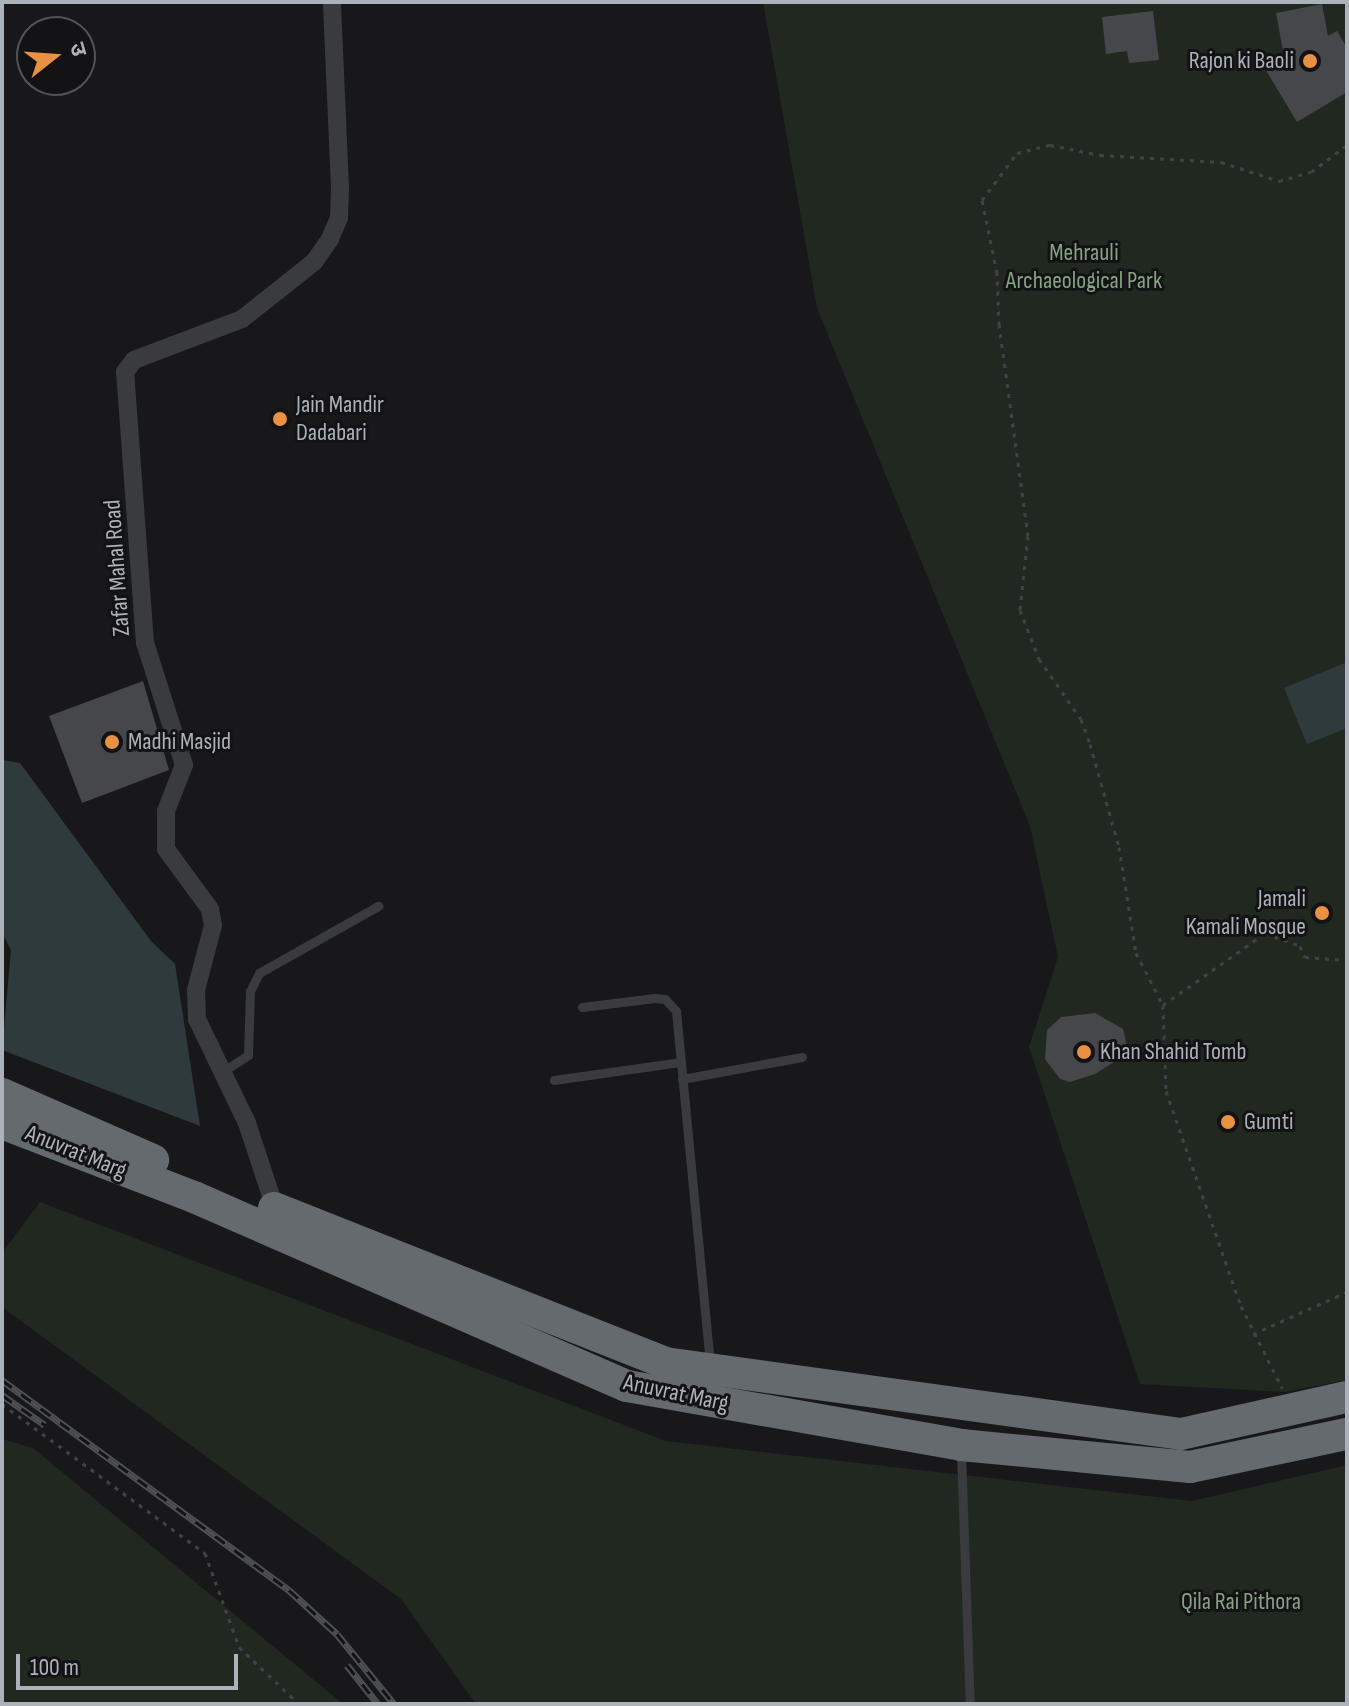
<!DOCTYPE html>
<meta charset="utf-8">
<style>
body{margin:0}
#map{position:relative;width:1349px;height:1706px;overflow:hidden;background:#18181a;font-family:"Sofia Sans Condensed","Noto Sans Devanagari",sans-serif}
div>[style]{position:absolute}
.green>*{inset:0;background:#202820}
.water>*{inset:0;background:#2f3a3d}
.building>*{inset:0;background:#45474a}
.path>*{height:3px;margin-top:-1.5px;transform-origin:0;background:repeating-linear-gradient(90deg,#3f4246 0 4px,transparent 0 10px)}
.lane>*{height:9px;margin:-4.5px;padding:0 4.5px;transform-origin:4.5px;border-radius:4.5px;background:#393b3f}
.street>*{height:18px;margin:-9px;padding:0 9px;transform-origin:9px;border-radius:9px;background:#393b3f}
.highway>*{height:32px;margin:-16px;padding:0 16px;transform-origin:16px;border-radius:16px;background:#656a6f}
.rail>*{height:7px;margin-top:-3.5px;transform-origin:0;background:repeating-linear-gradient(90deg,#131315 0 12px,#4c4f54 0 24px);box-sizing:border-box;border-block:2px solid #4c4f54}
.dots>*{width:22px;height:22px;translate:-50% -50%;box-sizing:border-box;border:4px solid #131315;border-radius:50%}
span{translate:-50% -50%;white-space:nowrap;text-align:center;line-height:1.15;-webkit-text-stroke:6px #131315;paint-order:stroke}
.poi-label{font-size:24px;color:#abb2b9}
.right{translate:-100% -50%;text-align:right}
.left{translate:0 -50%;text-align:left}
.park-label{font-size:24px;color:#87a383}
.street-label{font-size:24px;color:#abb2b9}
.frame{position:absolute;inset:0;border:4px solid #abb2b9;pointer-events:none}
.north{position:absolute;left:16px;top:16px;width:80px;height:80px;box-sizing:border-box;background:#131315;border:2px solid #505357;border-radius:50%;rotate:73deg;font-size:22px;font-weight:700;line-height:32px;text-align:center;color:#abb2b9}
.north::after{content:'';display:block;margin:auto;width:28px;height:36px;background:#e89142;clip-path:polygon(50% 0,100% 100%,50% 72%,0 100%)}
.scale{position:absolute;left:16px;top:1654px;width:222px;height:36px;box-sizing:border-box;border:4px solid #abb2b9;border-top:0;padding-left:10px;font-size:24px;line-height:28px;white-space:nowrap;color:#abb2b9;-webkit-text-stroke:6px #131315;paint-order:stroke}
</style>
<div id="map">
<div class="green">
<i style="clip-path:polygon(763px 2px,1347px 2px,1347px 1380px,1285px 1392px,1140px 1384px,1029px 1047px,1058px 957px,1030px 826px,817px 308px)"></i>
<i style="clip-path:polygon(40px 1202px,666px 1441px,1192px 1501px,1347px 1465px,1347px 1704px,476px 1704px,401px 1599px,2px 1307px,2px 1253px)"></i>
<i style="clip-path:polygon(2px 1439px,33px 1448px,343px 1704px,2px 1704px)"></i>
</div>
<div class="water">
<i style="clip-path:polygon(1347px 662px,1347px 728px,1307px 744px,1284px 688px)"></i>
<i style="clip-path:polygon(2px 760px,20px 763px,151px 941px,175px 964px,200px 1126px,2px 1050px,11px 950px,2px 933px)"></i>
</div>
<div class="building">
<i style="clip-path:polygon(1322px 4px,1328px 36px,1337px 31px,1347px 48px,1347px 92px,1297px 122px,1264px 67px,1284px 56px,1276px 13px)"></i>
<i style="clip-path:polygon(1153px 11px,1159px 60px,1129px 63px,1127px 51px,1106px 54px,1102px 17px)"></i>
<i style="clip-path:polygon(143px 681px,169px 770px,82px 803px,49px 716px)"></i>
<i style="clip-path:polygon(1095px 1013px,1123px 1029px,1127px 1046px,1122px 1057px,1095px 1074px,1070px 1082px,1060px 1079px,1045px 1059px,1047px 1030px,1061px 1017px)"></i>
</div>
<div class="path">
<i style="left:999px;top:324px;width:214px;rotate:82.2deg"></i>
<i style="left:1028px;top:536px;width:74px;rotate:96.2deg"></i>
<i style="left:1020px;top:610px;width:53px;rotate:68.8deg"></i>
<i style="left:1039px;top:659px;width:73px;rotate:55deg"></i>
<i style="left:1081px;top:719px;width:27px;rotate:70deg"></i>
<i style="left:1090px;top:744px;width:107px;rotate:74.3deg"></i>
<i style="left:1119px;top:847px;width:107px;rotate:80.9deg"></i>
<i style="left:1136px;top:953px;width:59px;rotate:62.6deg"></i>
<i style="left:1163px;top:1005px;width:86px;rotate:88deg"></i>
<i style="left:1166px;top:1091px;width:228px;rotate:70.8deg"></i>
<i style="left:1241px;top:1306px;width:92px;rotate:63.4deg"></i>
<i style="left:999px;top:325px;width:52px;rotate:-92.2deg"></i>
<i style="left:997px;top:273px;width:75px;rotate:-101.6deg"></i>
<i style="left:982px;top:200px;width:59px;rotate:-53.3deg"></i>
<i style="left:1017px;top:153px;width:34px;rotate:-14deg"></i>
<i style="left:1050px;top:145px;width:51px;rotate:11.3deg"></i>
<i style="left:1100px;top:155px;width:121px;rotate:3.3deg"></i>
<i style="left:1221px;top:162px;width:61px;rotate:18.1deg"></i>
<i style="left:1279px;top:181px;width:33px;rotate:-16deg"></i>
<i style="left:1311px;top:172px;width:45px;rotate:-36.9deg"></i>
<i style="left:1163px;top:1005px;width:125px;rotate:-35.2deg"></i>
<i style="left:1265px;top:933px;width:37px;rotate:20deg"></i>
<i style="left:1300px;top:946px;width:12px;rotate:66deg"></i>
<i style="left:1305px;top:957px;width:42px;rotate:4.1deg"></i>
<i style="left:1253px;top:1334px;width:103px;rotate:-24.1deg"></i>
<i style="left:2px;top:1404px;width:252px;rotate:36.3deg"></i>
<i style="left:205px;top:1553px;width:100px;rotate:70.1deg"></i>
<i style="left:239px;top:1647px;width:83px;rotate:43.5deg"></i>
</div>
<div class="lane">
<i style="left:582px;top:1007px;width:73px;rotate:-7.1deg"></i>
<i style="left:654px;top:998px;width:11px;rotate:5deg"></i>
<i style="left:665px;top:999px;width:16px;rotate:47deg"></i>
<i style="left:676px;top:1011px;width:354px;rotate:84.5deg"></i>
<i style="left:222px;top:1072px;width:31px;rotate:-33deg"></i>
<i style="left:248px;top:1055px;width:64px;rotate:-88.2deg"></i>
<i style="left:250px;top:991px;width:20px;rotate:-63deg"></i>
<i style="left:259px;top:973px;width:137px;rotate:-29.4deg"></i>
<i style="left:682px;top:1079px;width:122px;rotate:-10.4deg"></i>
<i style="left:554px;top:1080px;width:127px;rotate:-8.1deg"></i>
<i style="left:961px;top:1452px;width:252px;rotate:88deg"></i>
</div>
<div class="street">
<i style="left:275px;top:1208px;width:89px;rotate:-108.2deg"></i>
<i style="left:247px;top:1123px;width:115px;rotate:-115.7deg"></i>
<i style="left:197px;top:1019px;width:29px;rotate:-92deg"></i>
<i style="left:196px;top:990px;width:67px;rotate:-75.3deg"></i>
<i style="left:213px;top:925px;width:16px;rotate:-101deg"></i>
<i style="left:210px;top:909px;width:74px;rotate:-126.3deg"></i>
<i style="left:166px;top:849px;width:38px;rotate:-90deg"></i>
<i style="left:166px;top:811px;width:49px;rotate:-68.6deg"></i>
<i style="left:184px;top:765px;width:128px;rotate:-107.7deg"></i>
<i style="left:145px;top:643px;width:272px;rotate:-94.2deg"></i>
<i style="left:125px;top:372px;width:15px;rotate:-53deg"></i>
<i style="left:134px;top:360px;width:116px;rotate:-20.8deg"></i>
<i style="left:242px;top:319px;width:92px;rotate:-38.4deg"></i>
<i style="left:314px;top:262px;width:28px;rotate:-55deg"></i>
<i style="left:330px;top:239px;width:23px;rotate:-67deg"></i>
<i style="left:339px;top:218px;width:30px;rotate:-88deg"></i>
<i style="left:340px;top:188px;width:186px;rotate:-92.5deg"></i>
</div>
<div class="highway">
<i style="left:2px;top:1094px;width:165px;rotate:23.6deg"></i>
<i style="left:2px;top:1123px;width:206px;rotate:21.1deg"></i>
<i style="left:194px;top:1197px;width:472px;rotate:23.6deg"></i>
<i style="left:627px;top:1386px;width:339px;rotate:10deg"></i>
<i style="left:961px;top:1445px;width:230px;rotate:5.5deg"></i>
<i style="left:1190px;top:1467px;width:160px;rotate:-11.9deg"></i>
<i style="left:274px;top:1208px;width:421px;rotate:21.6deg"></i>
<i style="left:665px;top:1363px;width:521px;rotate:7.83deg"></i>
<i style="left:1181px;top:1434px;width:170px;rotate:-12.6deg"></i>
</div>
<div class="rail">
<i style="left:2px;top:1380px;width:356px;rotate:36.2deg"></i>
<i style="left:289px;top:1590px;width:65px;rotate:42.5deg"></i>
<i style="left:337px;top:1634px;width:90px;rotate:50.8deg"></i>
<i style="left:2px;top:1395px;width:52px;rotate:34.9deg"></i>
<i style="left:347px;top:1665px;width:50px;rotate:51.5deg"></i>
</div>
<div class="dots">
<i style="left:1310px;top:61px;background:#e89142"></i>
<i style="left:280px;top:419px;background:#e89142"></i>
<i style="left:112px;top:742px;background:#e89142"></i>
<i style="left:1322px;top:913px;background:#e89142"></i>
<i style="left:1084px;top:1052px;background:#e89142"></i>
<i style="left:1228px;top:1122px;background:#e89142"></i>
</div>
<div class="poi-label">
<span class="right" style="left:1294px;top:61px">Rajon ki Baoli</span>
<span class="left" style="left:296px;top:419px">Jain Mandir<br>Dadabari</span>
<span class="left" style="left:128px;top:742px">Madhi Masjid</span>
<span class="right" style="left:1306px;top:913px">Jamali<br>Kamali Mosque</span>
<span class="left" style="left:1100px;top:1052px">Khan Shahid Tomb</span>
<span class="left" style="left:1244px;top:1122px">Gumti</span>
</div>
<div class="park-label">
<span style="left:1084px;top:267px">Mehrauli<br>Archaeological Park</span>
<span style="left:1241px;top:1602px">Qila Rai Pithora</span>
</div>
<div class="street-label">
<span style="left:117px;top:568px;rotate:-94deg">Zafar Mahal Road</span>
<span style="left:76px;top:1152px;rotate:22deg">Anuvrat Marg</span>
<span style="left:676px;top:1393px;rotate:12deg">Anuvrat Marg</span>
</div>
<div class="frame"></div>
<div class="north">उ</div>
<div class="scale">100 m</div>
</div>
